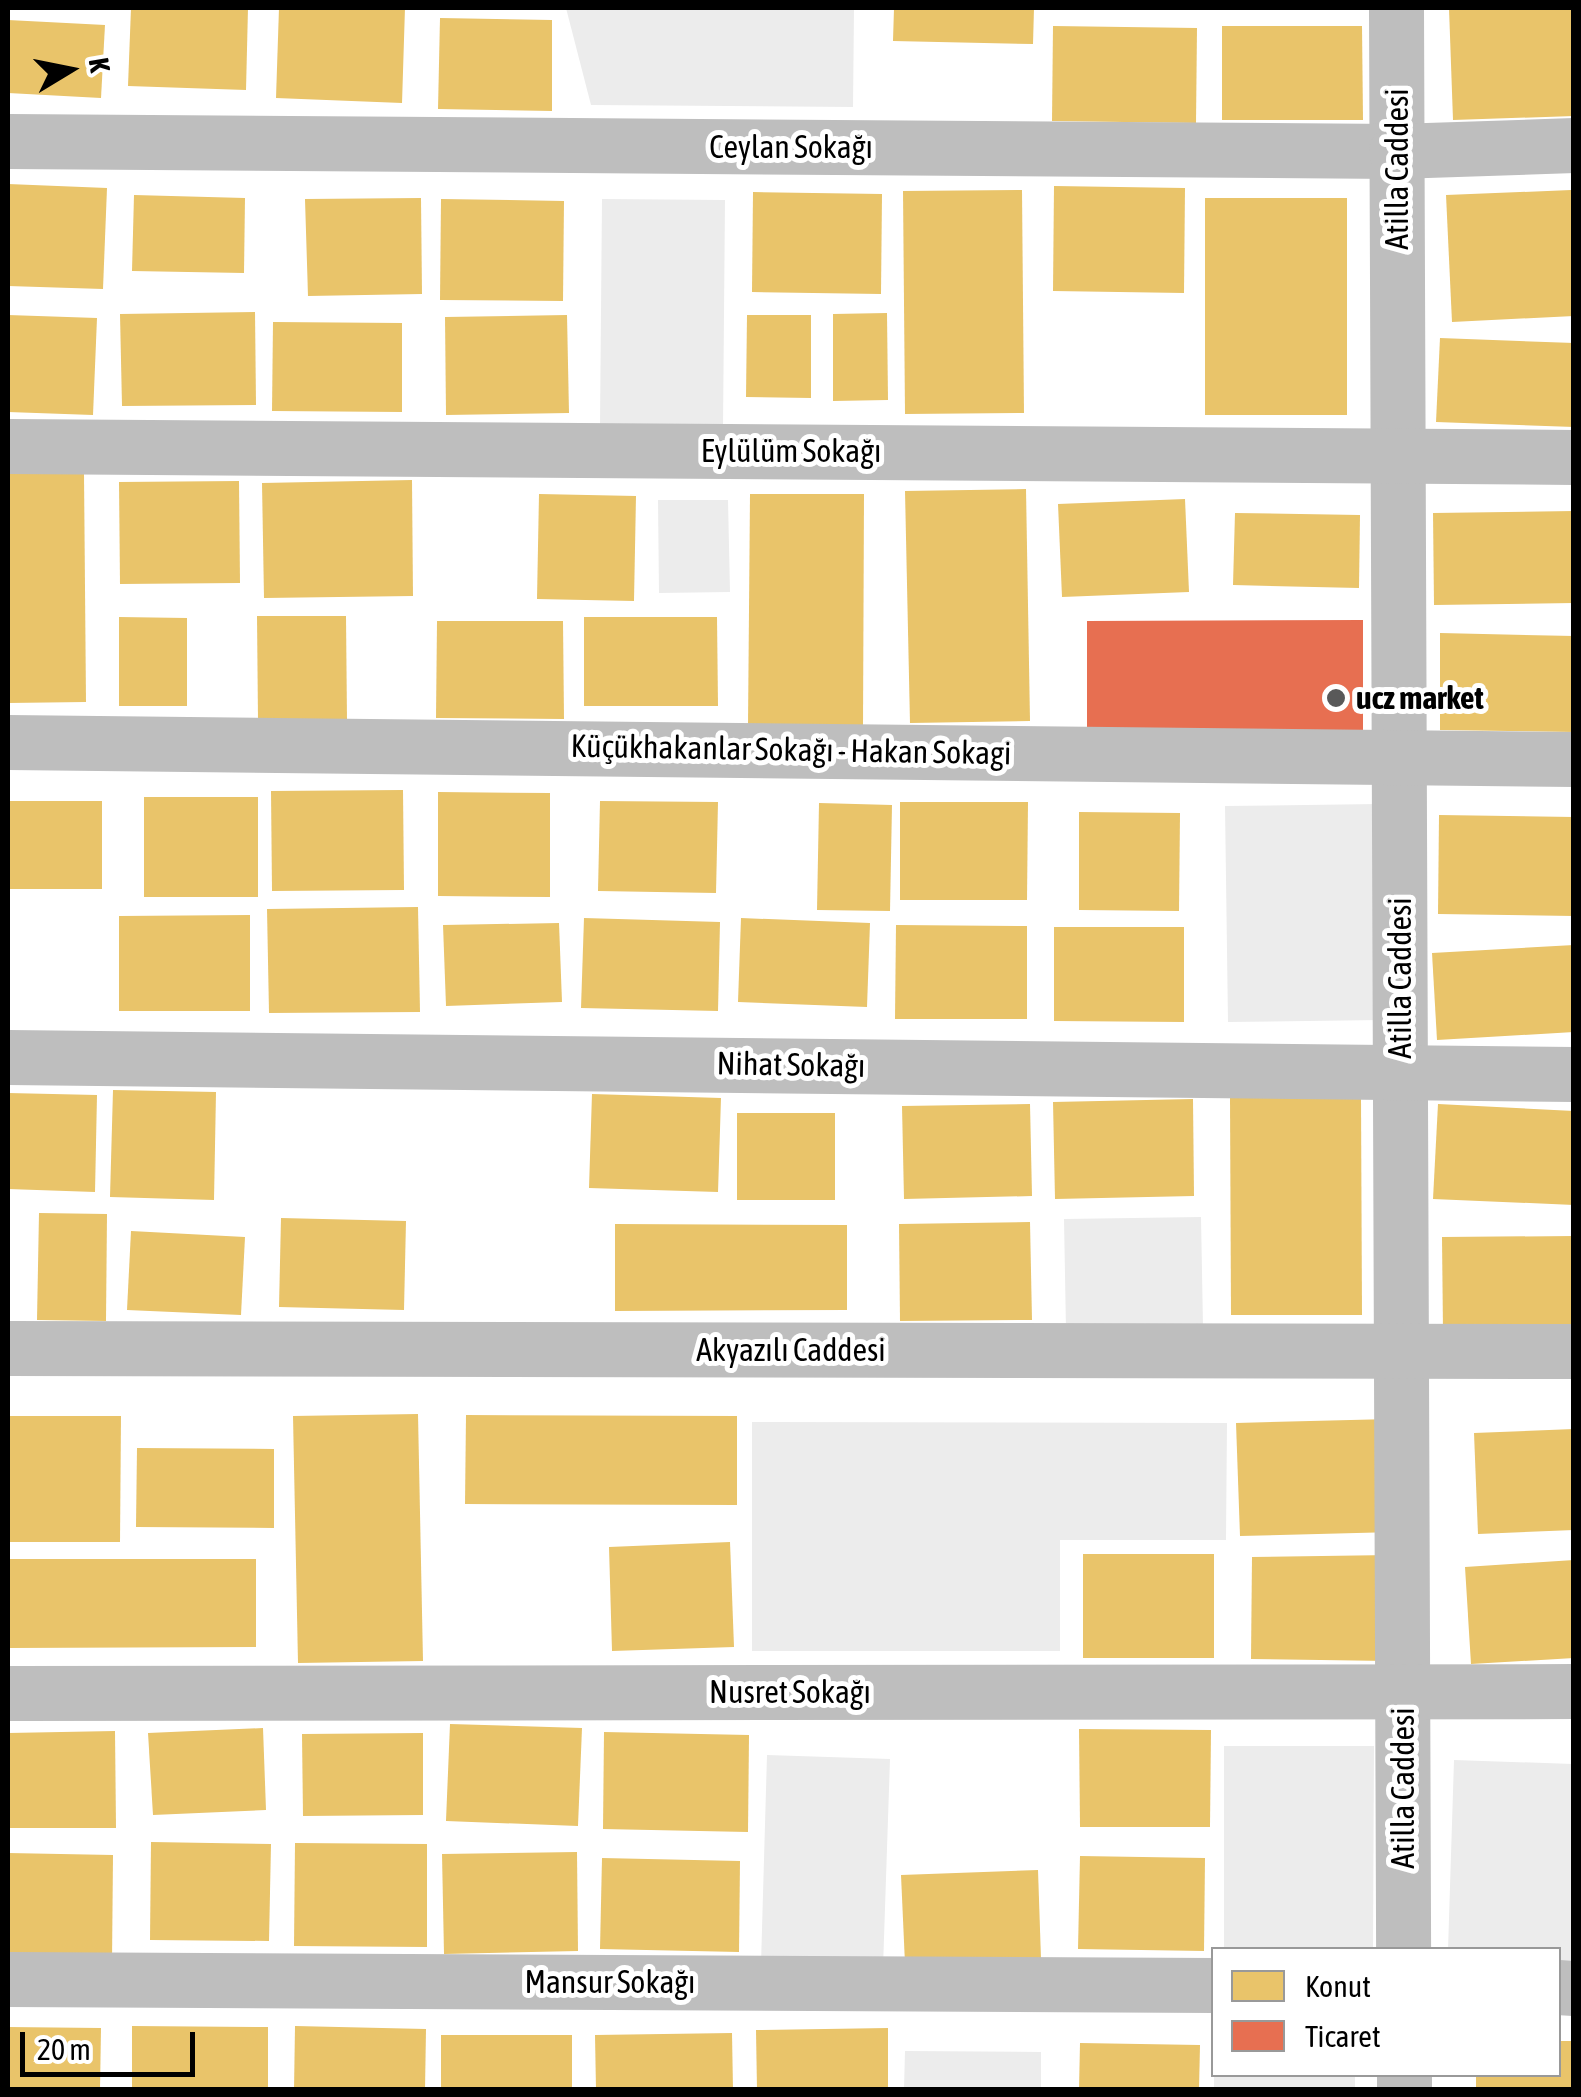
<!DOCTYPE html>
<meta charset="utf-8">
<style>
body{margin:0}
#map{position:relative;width:1581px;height:2097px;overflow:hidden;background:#fff;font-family:"Asap Condensed",sans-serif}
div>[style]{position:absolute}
.green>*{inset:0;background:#ececec}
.homes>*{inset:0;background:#e9c46a}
.shops>*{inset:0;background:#e76f51}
.minor>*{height:55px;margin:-27.5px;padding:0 27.5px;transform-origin:27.5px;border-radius:27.5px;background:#bebebe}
.dots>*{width:28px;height:28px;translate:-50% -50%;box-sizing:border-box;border:5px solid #fff;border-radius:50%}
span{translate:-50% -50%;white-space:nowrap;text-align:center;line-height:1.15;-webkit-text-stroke:10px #fff;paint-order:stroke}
.street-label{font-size:32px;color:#000}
.poi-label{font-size:32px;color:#000;font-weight:700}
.left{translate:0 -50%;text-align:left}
.frame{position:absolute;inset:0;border:10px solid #000;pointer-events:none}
.legend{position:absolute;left:1211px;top:1947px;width:350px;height:130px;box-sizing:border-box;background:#fff;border:2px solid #999;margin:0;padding:12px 18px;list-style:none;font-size:30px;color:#000}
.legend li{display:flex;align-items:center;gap:20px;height:50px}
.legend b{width:50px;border:2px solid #999}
.north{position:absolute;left:20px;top:20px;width:100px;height:100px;-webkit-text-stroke:8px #fff;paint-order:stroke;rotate:80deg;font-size:28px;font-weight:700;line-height:40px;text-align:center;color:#000}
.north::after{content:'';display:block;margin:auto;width:35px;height:45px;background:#000;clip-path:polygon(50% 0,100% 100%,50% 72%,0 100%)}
.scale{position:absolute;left:20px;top:2032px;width:175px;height:45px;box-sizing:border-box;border:5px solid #000;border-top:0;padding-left:12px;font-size:30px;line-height:35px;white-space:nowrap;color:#000;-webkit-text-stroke:8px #fff;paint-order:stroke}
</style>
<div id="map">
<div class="green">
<i style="clip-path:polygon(566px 8px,854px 8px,853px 107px,591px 105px)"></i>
<i style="clip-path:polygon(602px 199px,725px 200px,723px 428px,600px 426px)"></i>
<i style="clip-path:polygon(658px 500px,728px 500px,730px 592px,659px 593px)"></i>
<i style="clip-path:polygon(1378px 804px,1381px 1020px,1228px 1022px,1225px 806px)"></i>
<i style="clip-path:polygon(1201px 1217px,1203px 1327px,1066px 1330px,1064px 1219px)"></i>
<i style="clip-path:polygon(752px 1422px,1227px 1423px,1226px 1540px,1060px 1540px,1060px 1651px,752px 1651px)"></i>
<i style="clip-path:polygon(1224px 1746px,1374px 1746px,1373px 1949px,1224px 1949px)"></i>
<i style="clip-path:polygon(767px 1755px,890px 1759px,883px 1968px,761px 1964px)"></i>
<i style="clip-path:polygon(1454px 1760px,1573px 1764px,1573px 1974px,1559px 1974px,1558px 1950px,1448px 1950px)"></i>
<i style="clip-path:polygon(905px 2051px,1041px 2052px,1041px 2089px,904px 2089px)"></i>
<i style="clip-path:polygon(1214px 2075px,1355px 2075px,1355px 2089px,1214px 2089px)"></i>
</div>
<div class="homes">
<i style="clip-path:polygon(131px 8px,248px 8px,246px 90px,128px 86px)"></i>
<i style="clip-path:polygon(279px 8px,405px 8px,402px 103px,276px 98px)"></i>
<i style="clip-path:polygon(894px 8px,1034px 8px,1033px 44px,893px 41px)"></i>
<i style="clip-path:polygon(1449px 8px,1574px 8px,1574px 116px,1453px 120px)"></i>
<i style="clip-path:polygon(440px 18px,552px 20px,552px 111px,438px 109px)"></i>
<i style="clip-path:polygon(8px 20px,105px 25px,101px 98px,8px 93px)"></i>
<i style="clip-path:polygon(1053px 26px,1197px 28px,1196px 123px,1052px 121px)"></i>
<i style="clip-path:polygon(1222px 26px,1362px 26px,1363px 120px,1222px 120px)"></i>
<i style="clip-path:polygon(8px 184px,107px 188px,103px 289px,8px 286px)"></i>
<i style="clip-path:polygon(1054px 186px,1185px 188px,1184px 293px,1053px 291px)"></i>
<i style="clip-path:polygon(1022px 190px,1024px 413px,905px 414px,903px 191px)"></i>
<i style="clip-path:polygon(1571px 190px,1574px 316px,1452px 322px,1446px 195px)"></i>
<i style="clip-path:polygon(753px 192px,882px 194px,881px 294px,752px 292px)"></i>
<i style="clip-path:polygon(134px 195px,245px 198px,244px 273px,132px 271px)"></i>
<i style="clip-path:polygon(421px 198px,422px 294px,308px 296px,305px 199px)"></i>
<i style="clip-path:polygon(1205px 198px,1347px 198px,1347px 415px,1205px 415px)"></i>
<i style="clip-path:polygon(441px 199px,564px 201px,563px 301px,440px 300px)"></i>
<i style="clip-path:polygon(255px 312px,256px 405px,122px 406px,120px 314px)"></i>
<i style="clip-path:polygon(887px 313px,888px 400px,833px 401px,833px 314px)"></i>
<i style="clip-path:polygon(8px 315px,97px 318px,93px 415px,8px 412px)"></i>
<i style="clip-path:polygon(567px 315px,569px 413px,446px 415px,445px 317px)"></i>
<i style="clip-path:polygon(747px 315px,811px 315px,811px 398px,746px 397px)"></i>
<i style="clip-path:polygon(273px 322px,402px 323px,402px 412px,272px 411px)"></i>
<i style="clip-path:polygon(1440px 338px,1574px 343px,1574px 427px,1436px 422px)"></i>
<i style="clip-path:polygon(8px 473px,84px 473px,86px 702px,8px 703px)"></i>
<i style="clip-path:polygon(412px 480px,413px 596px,264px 598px,262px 483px)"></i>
<i style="clip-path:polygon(239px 481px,240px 583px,120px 584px,119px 482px)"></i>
<i style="clip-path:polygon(1026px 489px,1030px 721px,910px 723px,905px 491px)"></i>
<i style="clip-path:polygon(539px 494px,636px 496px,634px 601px,537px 599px)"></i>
<i style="clip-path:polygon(750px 494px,864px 494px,863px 726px,748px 726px)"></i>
<i style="clip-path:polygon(1185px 499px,1189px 592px,1062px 597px,1058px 504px)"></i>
<i style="clip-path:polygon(1574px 511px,1574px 603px,1434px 605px,1433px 513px)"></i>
<i style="clip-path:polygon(1235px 513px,1360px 515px,1359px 588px,1233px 585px)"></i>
<i style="clip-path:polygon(257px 616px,346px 616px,347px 721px,258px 721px)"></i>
<i style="clip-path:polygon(119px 617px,187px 618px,187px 706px,119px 706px)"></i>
<i style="clip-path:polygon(584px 617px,717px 617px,718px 706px,584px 706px)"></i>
<i style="clip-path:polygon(437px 621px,563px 621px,564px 719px,436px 718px)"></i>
<i style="clip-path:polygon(1440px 633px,1574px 636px,1574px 732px,1440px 730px)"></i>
<i style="clip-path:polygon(403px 790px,404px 890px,272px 891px,271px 791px)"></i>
<i style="clip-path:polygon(438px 792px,550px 793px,550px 897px,438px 896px)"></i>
<i style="clip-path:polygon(144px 797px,258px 797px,258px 897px,144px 897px)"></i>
<i style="clip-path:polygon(8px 801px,102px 801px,102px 889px,8px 889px)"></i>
<i style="clip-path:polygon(600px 801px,718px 802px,716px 893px,598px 891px)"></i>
<i style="clip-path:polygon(900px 802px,1028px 802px,1027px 900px,900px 900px)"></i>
<i style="clip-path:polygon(819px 803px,892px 805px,890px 911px,817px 910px)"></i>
<i style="clip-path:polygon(1079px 812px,1180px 813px,1179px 911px,1079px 910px)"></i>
<i style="clip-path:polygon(1439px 815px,1574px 817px,1574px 916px,1438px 914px)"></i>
<i style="clip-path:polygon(418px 907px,420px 1012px,269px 1013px,267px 909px)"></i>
<i style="clip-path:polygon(250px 915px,250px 1011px,119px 1011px,119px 916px)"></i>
<i style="clip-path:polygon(584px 918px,720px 922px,718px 1011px,581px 1008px)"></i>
<i style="clip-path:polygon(741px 918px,870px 923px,867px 1007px,738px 1002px)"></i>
<i style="clip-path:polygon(559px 923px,562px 1002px,446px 1006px,443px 925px)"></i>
<i style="clip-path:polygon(896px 925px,1027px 926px,1027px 1019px,895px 1019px)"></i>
<i style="clip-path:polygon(1054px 927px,1184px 927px,1184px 1022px,1054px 1021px)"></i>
<i style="clip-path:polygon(1574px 945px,1574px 1032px,1437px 1040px,1432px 953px)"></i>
<i style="clip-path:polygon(113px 1090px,216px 1092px,214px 1200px,110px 1197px)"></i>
<i style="clip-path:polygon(8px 1093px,97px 1095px,95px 1192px,8px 1189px)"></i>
<i style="clip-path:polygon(592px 1094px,721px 1098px,718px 1192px,589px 1188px)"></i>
<i style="clip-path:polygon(1361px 1097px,1362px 1315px,1231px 1315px,1230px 1098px)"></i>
<i style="clip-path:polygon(1193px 1099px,1194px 1196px,1055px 1199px,1053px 1102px)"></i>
<i style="clip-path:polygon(1030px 1104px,1032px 1196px,904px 1199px,902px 1106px)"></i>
<i style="clip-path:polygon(1438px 1104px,1574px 1111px,1574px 1205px,1433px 1199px)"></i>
<i style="clip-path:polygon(737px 1113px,835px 1113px,835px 1200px,737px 1200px)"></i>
<i style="clip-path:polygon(39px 1213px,107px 1214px,106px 1321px,37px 1320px)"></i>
<i style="clip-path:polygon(281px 1218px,406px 1221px,404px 1310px,279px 1307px)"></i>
<i style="clip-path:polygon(1030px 1222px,1032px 1320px,900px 1321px,899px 1224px)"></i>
<i style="clip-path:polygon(615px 1224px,847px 1225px,847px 1310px,615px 1311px)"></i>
<i style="clip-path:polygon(131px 1231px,245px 1237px,241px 1315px,127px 1310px)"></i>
<i style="clip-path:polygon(1574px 1236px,1574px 1330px,1443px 1331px,1442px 1237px)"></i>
<i style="clip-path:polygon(418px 1414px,423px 1661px,298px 1663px,293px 1416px)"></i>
<i style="clip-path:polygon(466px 1415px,737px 1416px,737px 1505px,465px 1504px)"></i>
<i style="clip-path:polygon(8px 1416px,121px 1416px,120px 1542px,8px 1542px)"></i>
<i style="clip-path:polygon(1391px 1419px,1395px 1532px,1240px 1536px,1236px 1423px)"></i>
<i style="clip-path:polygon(1574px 1429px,1574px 1530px,1478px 1534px,1474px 1433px)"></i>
<i style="clip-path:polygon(137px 1448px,274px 1449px,274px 1528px,136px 1527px)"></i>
<i style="clip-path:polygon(730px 1542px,734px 1647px,612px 1651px,609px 1547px)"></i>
<i style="clip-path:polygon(1083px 1554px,1214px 1554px,1214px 1658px,1083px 1658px)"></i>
<i style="clip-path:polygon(1391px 1555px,1388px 1661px,1251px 1659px,1252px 1557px)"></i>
<i style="clip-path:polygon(8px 1559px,256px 1559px,256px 1647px,8px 1648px)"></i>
<i style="clip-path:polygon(1574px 1560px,1574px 1658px,1471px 1664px,1465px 1567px)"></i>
<i style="clip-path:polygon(450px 1724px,582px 1728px,578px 1826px,446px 1821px)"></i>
<i style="clip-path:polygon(263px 1728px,266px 1810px,153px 1815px,148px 1733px)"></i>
<i style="clip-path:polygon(1079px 1729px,1211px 1730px,1210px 1827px,1080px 1827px)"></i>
<i style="clip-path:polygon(115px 1731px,116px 1828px,8px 1828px,8px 1733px)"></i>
<i style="clip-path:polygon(604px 1732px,749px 1735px,748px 1832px,603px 1829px)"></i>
<i style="clip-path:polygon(423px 1733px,423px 1815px,303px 1816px,302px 1734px)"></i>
<i style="clip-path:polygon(151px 1842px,271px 1844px,269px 1941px,150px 1940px)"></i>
<i style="clip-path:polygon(295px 1843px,427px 1844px,427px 1947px,294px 1946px)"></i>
<i style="clip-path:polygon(577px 1852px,578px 1951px,444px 1954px,442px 1854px)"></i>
<i style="clip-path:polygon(8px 1853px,113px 1855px,112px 1962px,8px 1960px)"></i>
<i style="clip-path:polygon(1080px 1856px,1205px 1858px,1204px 1951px,1078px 1949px)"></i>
<i style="clip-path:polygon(602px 1858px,740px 1861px,739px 1952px,600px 1949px)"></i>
<i style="clip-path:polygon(1038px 1870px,1041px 1959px,905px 1964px,901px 1875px)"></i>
<i style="clip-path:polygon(132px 2026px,268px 2027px,268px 2090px,132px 2090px)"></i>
<i style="clip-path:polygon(295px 2026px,426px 2029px,425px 2090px,294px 2090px)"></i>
<i style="clip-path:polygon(8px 2027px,101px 2028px,100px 2090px,8px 2090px)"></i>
<i style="clip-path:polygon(888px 2028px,888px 2090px,757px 2090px,756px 2030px)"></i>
<i style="clip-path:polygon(732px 2033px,733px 2090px,596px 2090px,595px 2035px)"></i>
<i style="clip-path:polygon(441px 2035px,572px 2035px,572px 2090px,441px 2090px)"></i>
<i style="clip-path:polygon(1558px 2041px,1574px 2041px,1574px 2090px,1476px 2090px,1476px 2074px,1558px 2074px)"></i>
<i style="clip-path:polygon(1080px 2043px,1200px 2045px,1199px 2090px,1079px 2090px)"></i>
</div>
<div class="shops">
<i style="clip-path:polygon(1363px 620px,1363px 732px,1087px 732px,1087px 621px)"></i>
</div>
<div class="minor">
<i style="left:1396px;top:8px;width:1942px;rotate:89.79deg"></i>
<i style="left:8px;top:141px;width:1388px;rotate:0.41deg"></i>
<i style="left:1396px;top:151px;width:178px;rotate:-1.9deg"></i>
<i style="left:8px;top:446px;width:1566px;rotate:0.4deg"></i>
<i style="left:8px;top:742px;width:1566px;rotate:0.62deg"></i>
<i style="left:8px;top:1057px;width:1566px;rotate:0.62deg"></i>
<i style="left:8px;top:1348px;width:1566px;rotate:0.11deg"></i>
<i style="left:8px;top:1693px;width:1566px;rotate:-0.07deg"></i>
<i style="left:8px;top:1979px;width:1206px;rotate:0.29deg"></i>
<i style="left:1558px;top:1987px;width:16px;rotate:4deg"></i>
<i style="left:1404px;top:2074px;width:16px;rotate:90deg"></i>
</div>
<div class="dots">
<i style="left:1336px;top:698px;background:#595959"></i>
</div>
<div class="street-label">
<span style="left:791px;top:147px">Ceylan Sokağı</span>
<span style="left:1397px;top:169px;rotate:-90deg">Atilla Caddesi</span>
<span style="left:791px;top:451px">Eylülüm Sokağı</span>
<span style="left:791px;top:750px;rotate:1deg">Küçükhakanlar Sokağı - Hakan Sokagi</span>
<span style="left:1400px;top:978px;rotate:-90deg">Atilla Caddesi</span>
<span style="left:791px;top:1065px;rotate:1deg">Nihat Sokağı</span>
<span style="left:791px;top:1350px">Akyazılı Caddesi</span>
<span style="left:790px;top:1692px">Nusret Sokağı</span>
<span style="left:1403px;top:1788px;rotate:-90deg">Atilla Caddesi</span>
<span style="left:610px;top:1982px">Mansur Sokağı</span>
</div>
<div class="poi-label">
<span class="left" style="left:1356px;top:698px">ucz market</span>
</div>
<div class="frame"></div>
<ul class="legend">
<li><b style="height:28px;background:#e9c46a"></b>Konut</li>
<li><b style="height:28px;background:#e76f51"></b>Ticaret</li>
</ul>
<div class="north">K</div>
<div class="scale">20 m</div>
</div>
